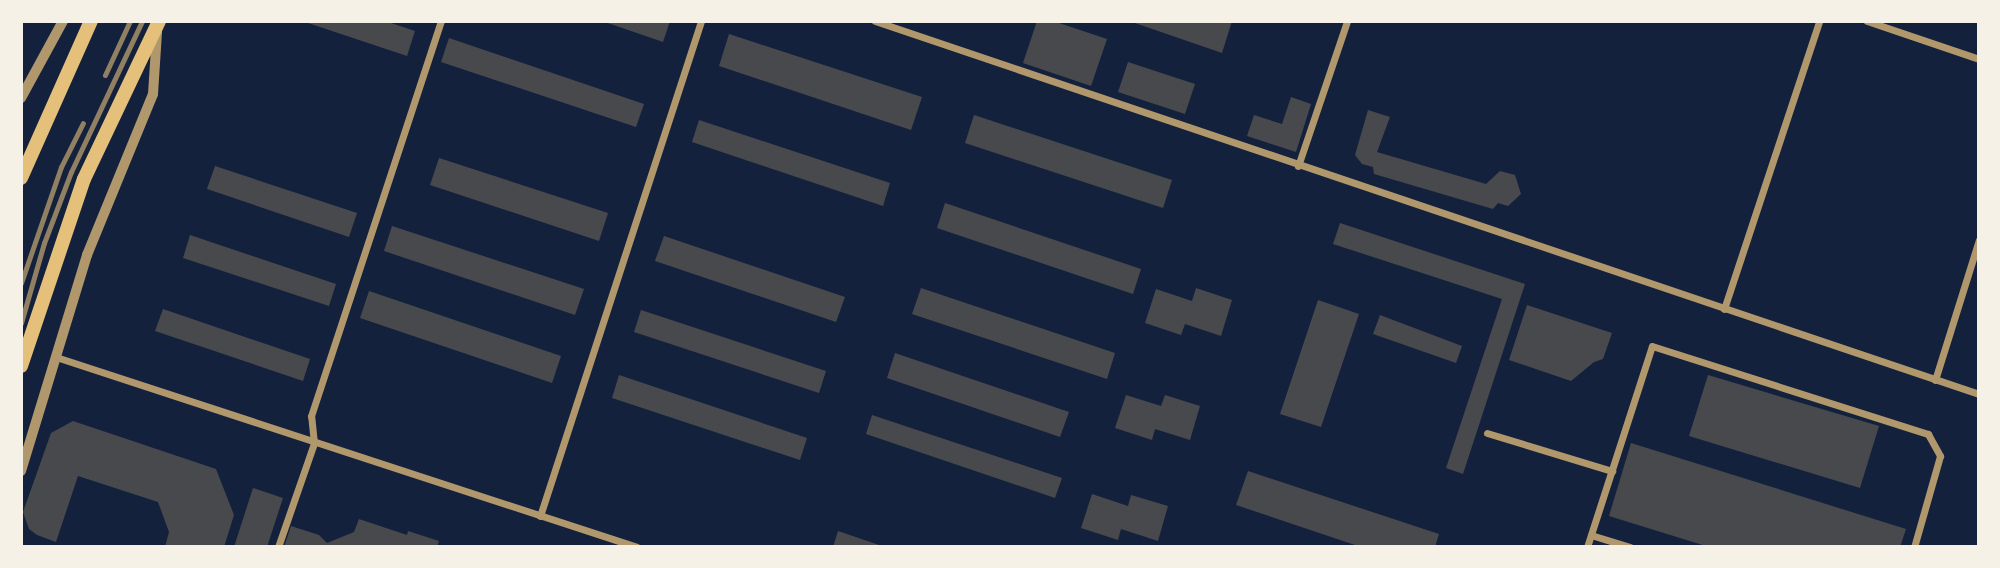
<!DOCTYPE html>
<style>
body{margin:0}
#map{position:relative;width:2000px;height:568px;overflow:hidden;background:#14213d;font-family:"IBM Plex Sans",sans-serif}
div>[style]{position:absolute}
.building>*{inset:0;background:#48494c}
.minor>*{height:7px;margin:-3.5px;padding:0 3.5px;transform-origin:3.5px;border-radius:3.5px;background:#b1986c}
.tertiary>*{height:10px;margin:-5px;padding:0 5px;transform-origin:5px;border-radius:5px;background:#b1986c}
.primary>*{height:14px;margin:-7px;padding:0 7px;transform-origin:7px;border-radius:7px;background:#e5c07b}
.rail>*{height:5px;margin:-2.5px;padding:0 2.5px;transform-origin:2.5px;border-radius:2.5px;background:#918062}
span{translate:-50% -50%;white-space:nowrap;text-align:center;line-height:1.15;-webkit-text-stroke:6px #f6f1e7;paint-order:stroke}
.frame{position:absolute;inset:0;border:23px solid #f6f1e7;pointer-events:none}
</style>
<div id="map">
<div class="building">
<i style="clip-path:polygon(302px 21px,385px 21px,415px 31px,407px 56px)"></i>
<i style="clip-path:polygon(602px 21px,670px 21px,663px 42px)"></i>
<i style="clip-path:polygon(1037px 21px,1053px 21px,1107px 39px,1091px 86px,1023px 63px)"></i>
<i style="clip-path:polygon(1129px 21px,1232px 21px,1222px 53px)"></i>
<i style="clip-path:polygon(729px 34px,922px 97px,911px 130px,719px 66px)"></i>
<i style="clip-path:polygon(449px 38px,644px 104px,636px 127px,441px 62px)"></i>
<i style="clip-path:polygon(1128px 62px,1195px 84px,1185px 114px,1118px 92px)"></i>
<i style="clip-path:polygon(1291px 97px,1311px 104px,1296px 152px,1247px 136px,1254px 115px,1282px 124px)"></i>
<i style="clip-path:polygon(1368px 110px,1390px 117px,1377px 152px,1486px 184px,1500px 171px,1515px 175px,1521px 194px,1508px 206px,1498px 203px,1493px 209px,1374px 174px,1373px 167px,1362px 164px,1355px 155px)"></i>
<i style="clip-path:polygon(974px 115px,1172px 180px,1163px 208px,965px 143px)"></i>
<i style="clip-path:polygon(699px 120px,890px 183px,883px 206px,692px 142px)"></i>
<i style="clip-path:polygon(439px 158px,608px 213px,599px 241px,430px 185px)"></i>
<i style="clip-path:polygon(215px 166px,357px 213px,349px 237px,207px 189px)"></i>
<i style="clip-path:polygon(945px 203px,1141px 269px,1133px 294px,937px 228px)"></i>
<i style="clip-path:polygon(1340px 223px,1525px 284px,1463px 474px,1446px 468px,1502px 299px,1333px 244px)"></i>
<i style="clip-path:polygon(392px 226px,584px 289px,575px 315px,384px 251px)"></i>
<i style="clip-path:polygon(190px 235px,336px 284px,329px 306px,183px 258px)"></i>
<i style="clip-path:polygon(664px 236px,845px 297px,836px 322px,655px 261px)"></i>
<i style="clip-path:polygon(921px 288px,1115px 353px,1107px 379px,912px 314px)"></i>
<i style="clip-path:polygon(1196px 288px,1232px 300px,1221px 336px,1185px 324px,1181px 335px,1145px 323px,1156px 289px,1192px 301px)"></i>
<i style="clip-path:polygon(369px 291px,561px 356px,552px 383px,360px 318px)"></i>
<i style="clip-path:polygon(1318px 300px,1359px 314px,1321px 427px,1280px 414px)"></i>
<i style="clip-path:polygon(1527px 305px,1612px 333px,1603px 359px,1594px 362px,1571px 381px,1509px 360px)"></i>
<i style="clip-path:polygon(163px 309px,310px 359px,303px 381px,155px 331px)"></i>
<i style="clip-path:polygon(641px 310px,826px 371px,819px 393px,634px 332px)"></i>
<i style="clip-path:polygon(1380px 315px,1462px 346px,1456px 363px,1373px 334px)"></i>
<i style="clip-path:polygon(895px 353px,1069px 412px,1060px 437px,887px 378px)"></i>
<i style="clip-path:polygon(619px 375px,807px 438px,800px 460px,612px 398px)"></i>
<i style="clip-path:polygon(1708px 375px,1879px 426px,1860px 488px,1689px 436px)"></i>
<i style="clip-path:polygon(1126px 395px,1161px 406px,1165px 395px,1200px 406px,1190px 440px,1155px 429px,1152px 440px,1115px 428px)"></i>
<i style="clip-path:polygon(872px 415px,1062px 478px,1055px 498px,866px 434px)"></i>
<i style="clip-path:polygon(73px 421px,216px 469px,234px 515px,224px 547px,165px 547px,169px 532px,158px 502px,78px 476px,56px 542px,37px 535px,29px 529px,23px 512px,51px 433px)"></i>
<i style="clip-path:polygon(1631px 443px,1906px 529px,1900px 547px,1709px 547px,1609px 516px)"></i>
<i style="clip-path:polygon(1248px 471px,1439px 534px,1435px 547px,1361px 547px,1236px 505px)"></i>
<i style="clip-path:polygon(253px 488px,283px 498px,267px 547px,234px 547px)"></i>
<i style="clip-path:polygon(1092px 494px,1128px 506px,1131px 495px,1168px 506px,1158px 541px,1121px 529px,1118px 540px,1081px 528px)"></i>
<i style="clip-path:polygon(359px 519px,407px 535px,408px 531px,439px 541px,437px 547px,284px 547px,291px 526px,319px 535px,327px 543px,354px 532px)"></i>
<i style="clip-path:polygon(838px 531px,885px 547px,833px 547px)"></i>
</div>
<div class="minor">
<i style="left:875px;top:21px;width:1165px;rotate:18.67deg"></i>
<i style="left:1867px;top:21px;width:118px;rotate:18.7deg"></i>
<i style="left:1298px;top:166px;width:153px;rotate:-71.3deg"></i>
<i style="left:1724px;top:309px;width:303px;rotate:-71.7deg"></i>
<i style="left:56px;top:357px;width:611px;rotate:18.11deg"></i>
<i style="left:1935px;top:380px;width:147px;rotate:-72.6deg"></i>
<i style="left:1487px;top:433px;width:131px;rotate:16.9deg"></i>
<i style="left:540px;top:516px;width:521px;rotate:-71.98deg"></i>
<i style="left:1591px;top:535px;width:41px;rotate:17.1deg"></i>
<i style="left:278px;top:547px;width:110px;rotate:-70.9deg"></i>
<i style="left:314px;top:443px;width:27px;rotate:-96deg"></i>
<i style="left:311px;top:416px;width:416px;rotate:-71.8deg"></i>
<i style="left:1587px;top:547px;width:211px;rotate:-72.1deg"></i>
<i style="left:1652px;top:346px;width:290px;rotate:17.7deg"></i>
<i style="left:1928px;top:434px;width:25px;rotate:61deg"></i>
<i style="left:1940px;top:456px;width:95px;rotate:105.9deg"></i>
</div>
<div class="tertiary">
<i style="left:21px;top:98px;width:88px;rotate:-61.4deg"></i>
<i style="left:21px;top:471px;width:226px;rotate:-73deg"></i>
<i style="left:87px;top:255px;width:174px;rotate:-67.7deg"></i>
<i style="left:153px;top:94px;width:62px;rotate:-86.3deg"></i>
</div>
<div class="primary">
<i style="left:21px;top:178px;width:172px;rotate:-66deg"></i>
<i style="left:21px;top:366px;width:197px;rotate:-71.4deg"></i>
<i style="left:84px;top:179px;width:175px;rotate:-64.6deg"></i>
</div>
<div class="rail">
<i style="left:105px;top:75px;width:60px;rotate:-65.2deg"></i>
<i style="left:21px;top:283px;width:123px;rotate:-71deg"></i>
<i style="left:61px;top:167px;width:49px;rotate:-63.4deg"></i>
<i style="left:21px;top:323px;width:83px;rotate:-74deg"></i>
<i style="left:44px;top:243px;width:76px;rotate:-69.2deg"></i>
<i style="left:71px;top:172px;width:167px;rotate:-64.8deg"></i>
</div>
<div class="frame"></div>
</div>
